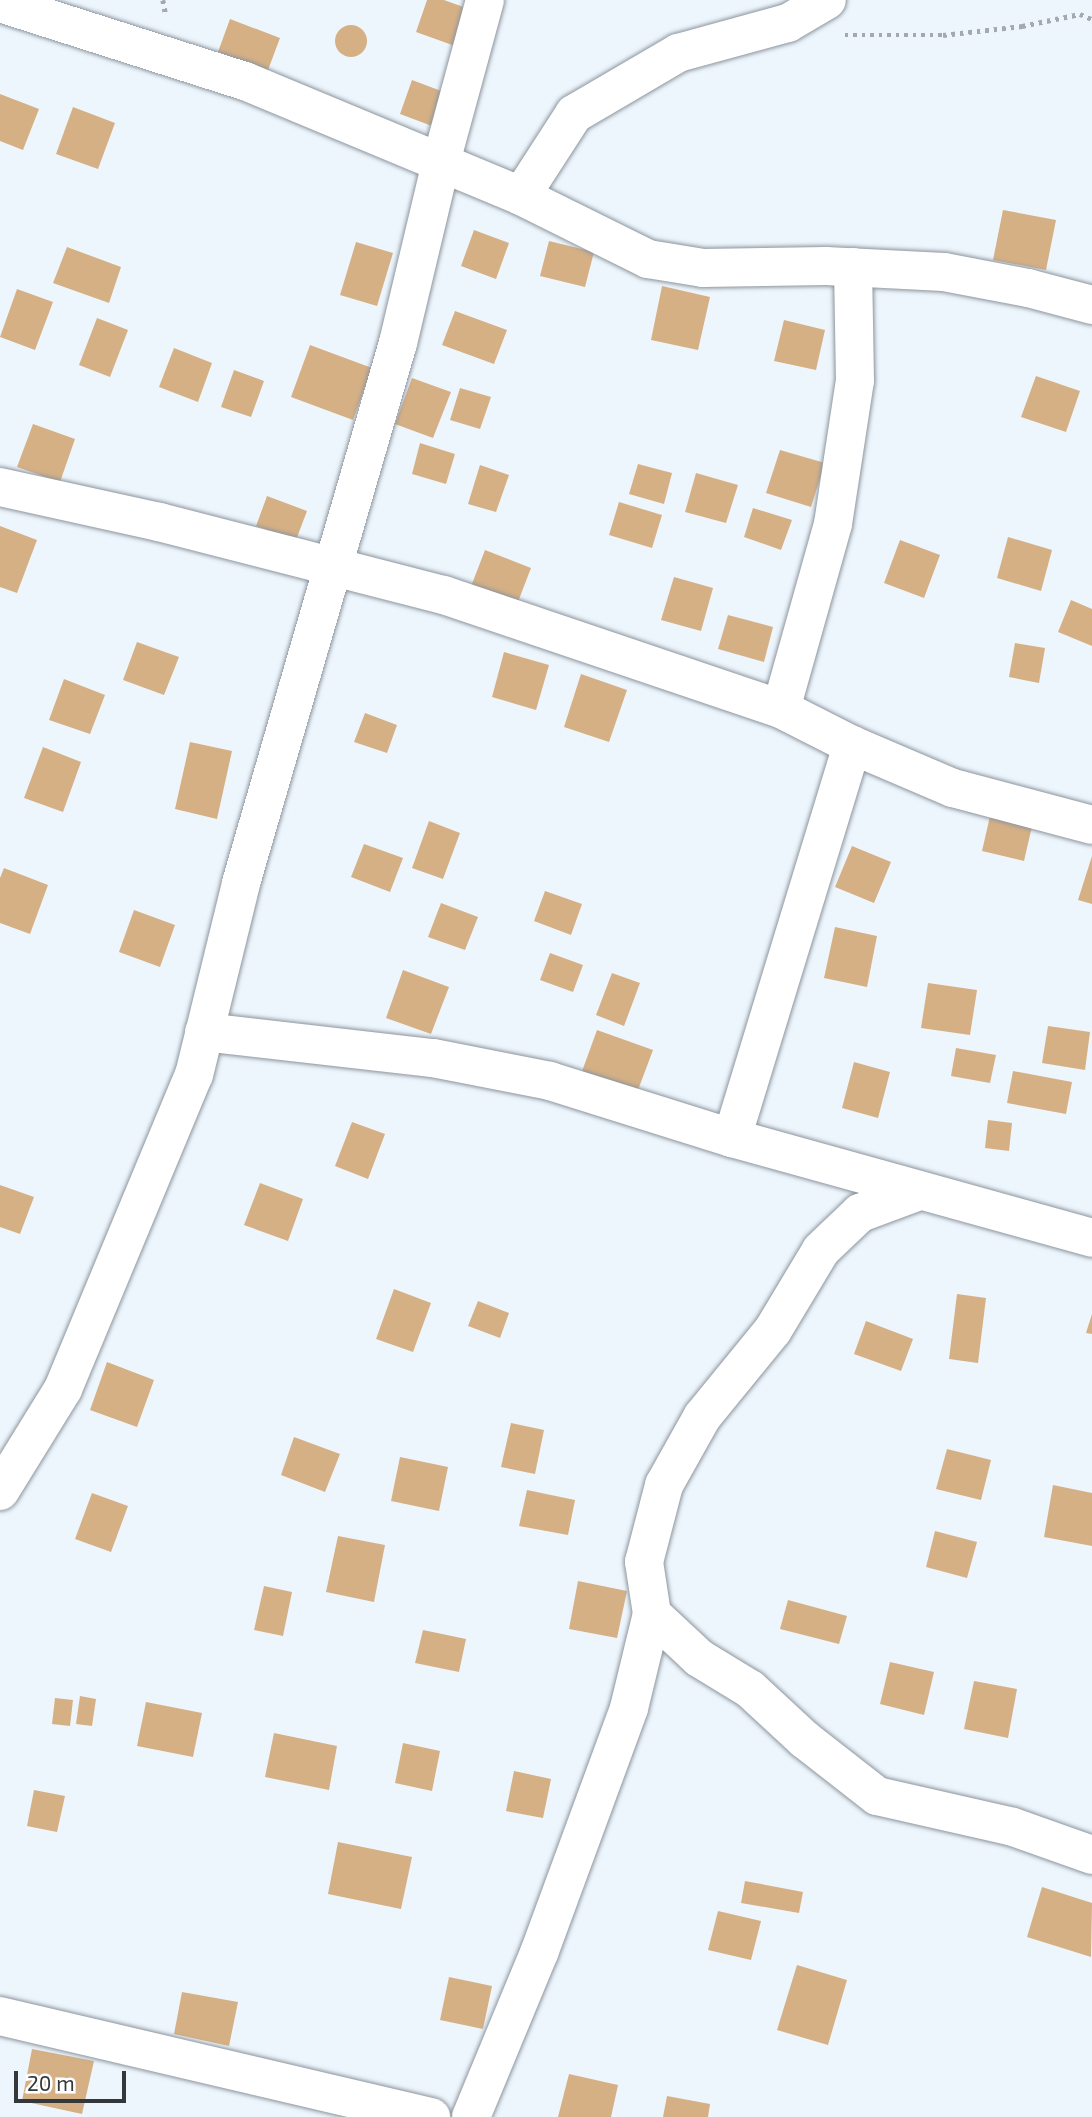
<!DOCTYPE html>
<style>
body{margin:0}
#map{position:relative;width:1092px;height:2117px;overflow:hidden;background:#eef6fd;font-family:"Exo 2",sans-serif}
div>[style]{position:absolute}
.building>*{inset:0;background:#d6b085}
.round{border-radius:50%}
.path>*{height:4.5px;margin-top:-2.25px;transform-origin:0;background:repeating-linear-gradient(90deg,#a3a9ae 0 3.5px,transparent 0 8.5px)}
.roads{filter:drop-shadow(0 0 2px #8c959e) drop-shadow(0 0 2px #8c959e)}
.minor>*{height:38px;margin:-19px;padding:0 19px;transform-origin:19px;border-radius:19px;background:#fff}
span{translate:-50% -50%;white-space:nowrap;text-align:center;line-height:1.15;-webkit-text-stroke:5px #fff;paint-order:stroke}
.scale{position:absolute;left:14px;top:2071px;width:112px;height:32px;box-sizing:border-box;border:4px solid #34383b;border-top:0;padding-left:9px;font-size:21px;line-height:24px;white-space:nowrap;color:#34383b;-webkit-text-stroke:5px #fff;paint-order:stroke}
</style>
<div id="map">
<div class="building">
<i style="clip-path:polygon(427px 0,444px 0,469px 9px,455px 46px,416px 32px)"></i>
<i style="clip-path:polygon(230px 19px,280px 38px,268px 70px,218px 52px)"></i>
<i class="round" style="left:335px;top:25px;width:32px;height:32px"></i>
<i style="clip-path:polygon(412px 80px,452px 95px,440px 129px,400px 114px)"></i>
<i style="clip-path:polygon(0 94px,39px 109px,23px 150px,0 141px)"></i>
<i style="clip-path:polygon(73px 107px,115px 123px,98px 169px,56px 154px)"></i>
<i style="clip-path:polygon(1003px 210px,1056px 220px,1046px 270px,993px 260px)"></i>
<i style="clip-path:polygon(474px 230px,509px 243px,496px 279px,461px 266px)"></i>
<i style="clip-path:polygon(549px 241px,594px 252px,585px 287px,540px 276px)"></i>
<i style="clip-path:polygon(356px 242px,393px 253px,377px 306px,340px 295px)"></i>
<i style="clip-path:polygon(67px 247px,121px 267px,109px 303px,53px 283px)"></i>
<i style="clip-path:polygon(662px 286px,710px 297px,698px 350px,651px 340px)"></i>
<i style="clip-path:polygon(17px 289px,53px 302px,35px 350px,0 337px)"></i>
<i style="clip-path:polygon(455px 311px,507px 330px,494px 364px,442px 345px)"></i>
<i style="clip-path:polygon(97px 318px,128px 330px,110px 377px,79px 365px)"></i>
<i style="clip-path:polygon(784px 320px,825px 330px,816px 370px,774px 361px)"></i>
<i style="clip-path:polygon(310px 345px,372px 368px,353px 420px,291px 397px)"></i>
<i style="clip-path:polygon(174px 348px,212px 363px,198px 402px,159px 387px)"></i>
<i style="clip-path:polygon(234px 370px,264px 381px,251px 417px,221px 407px)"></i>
<i style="clip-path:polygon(1036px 376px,1080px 391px,1066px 432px,1021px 417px)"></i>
<i style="clip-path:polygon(412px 378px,451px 392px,433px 438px,395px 424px)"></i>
<i style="clip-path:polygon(460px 388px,491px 397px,480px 429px,450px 420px)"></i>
<i style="clip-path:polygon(33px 424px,75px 439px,60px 482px,17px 467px)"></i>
<i style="clip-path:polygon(420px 443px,455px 454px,446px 484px,412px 474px)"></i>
<i style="clip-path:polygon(780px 450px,825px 463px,811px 507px,766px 493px)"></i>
<i style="clip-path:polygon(638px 464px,672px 473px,664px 504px,629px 494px)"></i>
<i style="clip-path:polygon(480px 465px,509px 475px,496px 512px,468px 504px)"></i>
<i style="clip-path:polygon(696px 473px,738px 485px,726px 523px,685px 512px)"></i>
<i style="clip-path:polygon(267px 496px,307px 511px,296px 540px,256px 526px)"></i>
<i style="clip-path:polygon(619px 502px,662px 515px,652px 548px,609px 535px)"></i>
<i style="clip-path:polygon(753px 508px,792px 520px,781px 550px,744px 537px)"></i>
<i style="clip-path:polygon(0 526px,37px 540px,17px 593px,0 587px)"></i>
<i style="clip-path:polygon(1008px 537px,1052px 550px,1041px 591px,997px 578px)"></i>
<i style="clip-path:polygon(900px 540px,940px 555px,924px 598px,884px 583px)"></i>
<i style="clip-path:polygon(485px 550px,531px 568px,516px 607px,470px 589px)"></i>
<i style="clip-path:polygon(674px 577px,713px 588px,701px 631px,661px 620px)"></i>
<i style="clip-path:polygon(1071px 600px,1092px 609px,1092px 646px,1058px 632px)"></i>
<i style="clip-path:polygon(728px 615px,773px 627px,764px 662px,718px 649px)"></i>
<i style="clip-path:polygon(137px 642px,179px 657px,164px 695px,123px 680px)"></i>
<i style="clip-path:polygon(1015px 643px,1045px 648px,1039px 683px,1009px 677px)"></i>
<i style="clip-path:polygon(504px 652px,549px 665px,536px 710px,492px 697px)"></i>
<i style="clip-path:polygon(581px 674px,627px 690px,609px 742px,564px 727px)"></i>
<i style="clip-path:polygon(64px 679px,105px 695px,90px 734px,49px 720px)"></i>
<i style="clip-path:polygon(365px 713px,397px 725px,387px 753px,354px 742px)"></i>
<i style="clip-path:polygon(190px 742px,232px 751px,217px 819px,175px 809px)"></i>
<i style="clip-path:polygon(43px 747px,81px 762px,63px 812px,24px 798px)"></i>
<i style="clip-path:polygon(991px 812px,1033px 822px,1024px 861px,982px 851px)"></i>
<i style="clip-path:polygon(429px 821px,460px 833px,443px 879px,412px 868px)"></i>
<i style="clip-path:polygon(364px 844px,403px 858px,390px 892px,351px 877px)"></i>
<i style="clip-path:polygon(852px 846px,891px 862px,874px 903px,835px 887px)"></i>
<i style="clip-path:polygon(1092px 856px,1092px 904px,1078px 900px)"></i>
<i style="clip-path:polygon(4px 868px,48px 885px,30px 934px,0 923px,0 878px)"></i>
<i style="clip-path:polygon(545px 891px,582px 904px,571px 935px,534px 921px)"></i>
<i style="clip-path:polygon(441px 903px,478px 917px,465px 950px,428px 937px)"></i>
<i style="clip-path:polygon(134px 910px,175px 925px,160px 967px,119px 952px)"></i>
<i style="clip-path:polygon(835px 927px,877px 936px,867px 987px,824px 978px)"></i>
<i style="clip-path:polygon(550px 953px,583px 965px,573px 992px,540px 980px)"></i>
<i style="clip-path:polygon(403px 970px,449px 987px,431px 1034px,386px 1018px)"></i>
<i style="clip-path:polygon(612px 973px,640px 983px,624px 1026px,596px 1015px)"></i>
<i style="clip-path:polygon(928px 983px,977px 990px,970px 1035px,921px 1028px)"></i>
<i style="clip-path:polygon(1048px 1026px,1090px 1032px,1085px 1070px,1042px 1063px)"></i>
<i style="clip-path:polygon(597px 1030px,653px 1050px,635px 1098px,580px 1077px)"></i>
<i style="clip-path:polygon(956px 1048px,996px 1055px,990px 1083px,951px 1076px)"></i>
<i style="clip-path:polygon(854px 1062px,890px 1072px,878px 1118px,842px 1108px)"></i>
<i style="clip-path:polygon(1013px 1071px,1072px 1082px,1066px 1114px,1007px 1103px)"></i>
<i style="clip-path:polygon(988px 1120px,1012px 1123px,1009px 1151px,985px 1148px)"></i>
<i style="clip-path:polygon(352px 1122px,385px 1134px,368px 1179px,335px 1166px)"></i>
<i style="clip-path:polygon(260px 1183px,303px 1199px,288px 1241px,244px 1225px)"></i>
<i style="clip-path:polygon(0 1185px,34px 1197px,20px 1234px,0 1227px)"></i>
<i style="clip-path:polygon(394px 1289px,431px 1303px,413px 1352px,376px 1339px)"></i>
<i style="clip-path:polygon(957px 1294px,986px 1298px,978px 1363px,949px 1359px)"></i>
<i style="clip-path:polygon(478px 1301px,509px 1313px,500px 1338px,468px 1326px)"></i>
<i style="clip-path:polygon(1092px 1314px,1092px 1334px,1086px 1333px)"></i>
<i style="clip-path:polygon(866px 1321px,913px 1339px,901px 1371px,854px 1354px)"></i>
<i style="clip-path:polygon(107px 1362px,154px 1380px,137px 1427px,90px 1410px)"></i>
<i style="clip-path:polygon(511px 1423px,544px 1430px,535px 1474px,501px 1467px)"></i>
<i style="clip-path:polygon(294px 1437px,340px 1454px,325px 1492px,281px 1475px)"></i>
<i style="clip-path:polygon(947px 1449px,991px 1460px,981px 1500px,936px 1489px)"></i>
<i style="clip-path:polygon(400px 1457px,448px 1467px,439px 1511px,391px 1501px)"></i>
<i style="clip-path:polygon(1053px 1485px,1092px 1493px,1092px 1546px,1044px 1537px)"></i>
<i style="clip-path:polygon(527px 1490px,575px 1500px,568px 1535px,519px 1526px)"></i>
<i style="clip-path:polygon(92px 1493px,128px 1506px,111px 1552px,75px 1539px)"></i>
<i style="clip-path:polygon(935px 1531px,977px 1542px,967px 1578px,926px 1567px)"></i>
<i style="clip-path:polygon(338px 1536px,385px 1545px,374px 1602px,326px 1592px)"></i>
<i style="clip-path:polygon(578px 1581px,627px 1591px,617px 1638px,569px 1629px)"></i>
<i style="clip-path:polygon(264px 1586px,292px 1592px,283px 1636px,254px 1630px)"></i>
<i style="clip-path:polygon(788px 1600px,847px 1616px,839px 1644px,780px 1629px)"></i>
<i style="clip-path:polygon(423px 1630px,466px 1639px,459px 1672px,415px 1663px)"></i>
<i style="clip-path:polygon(890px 1662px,934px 1672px,924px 1715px,880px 1704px)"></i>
<i style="clip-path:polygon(974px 1681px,1017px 1689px,1008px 1738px,964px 1729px)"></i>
<i style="clip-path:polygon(80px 1696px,96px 1699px,92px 1726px,76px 1724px)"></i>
<i style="clip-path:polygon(55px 1698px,73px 1700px,70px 1726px,52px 1724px)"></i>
<i style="clip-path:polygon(146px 1702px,202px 1713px,193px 1757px,137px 1746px)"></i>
<i style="clip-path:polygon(274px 1733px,337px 1746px,329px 1790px,265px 1777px)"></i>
<i style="clip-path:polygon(403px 1743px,440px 1751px,432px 1791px,395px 1783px)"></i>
<i style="clip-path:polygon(514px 1771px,551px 1779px,543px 1818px,506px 1811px)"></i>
<i style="clip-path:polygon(34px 1790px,65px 1796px,57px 1832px,27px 1826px)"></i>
<i style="clip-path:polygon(338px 1842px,412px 1857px,401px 1909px,328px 1894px)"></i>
<i style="clip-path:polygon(745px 1881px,803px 1892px,799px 1913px,741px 1903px)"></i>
<i style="clip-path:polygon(1042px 1887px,1092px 1903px,1091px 1957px,1027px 1937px)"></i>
<i style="clip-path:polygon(718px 1911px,761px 1921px,751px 1960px,708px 1950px)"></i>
<i style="clip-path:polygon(797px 1965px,847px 1980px,828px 2045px,777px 2030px)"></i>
<i style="clip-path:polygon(449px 1977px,492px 1986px,483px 2029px,440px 2020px)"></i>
<i style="clip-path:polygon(182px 1992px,238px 2002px,229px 2046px,174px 2034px)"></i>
<i style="clip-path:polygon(32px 2049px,94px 2061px,82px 2114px,22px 2101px)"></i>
<i style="clip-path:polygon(569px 2074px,618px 2085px,611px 2117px,558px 2117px)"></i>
<i style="clip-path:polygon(667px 2096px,710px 2104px,708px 2117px,663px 2117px)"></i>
</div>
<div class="path">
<i style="left:163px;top:0;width:16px;rotate:79deg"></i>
<i style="left:845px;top:35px;width:98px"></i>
<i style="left:943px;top:35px;width:80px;rotate:-6.5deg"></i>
<i style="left:1022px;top:26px;width:59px;rotate:-11.7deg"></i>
<i style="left:1080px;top:14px;width:13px;rotate:23deg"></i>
</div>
<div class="roads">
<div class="minor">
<i style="left:0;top:3px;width:257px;rotate:17.7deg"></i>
<i style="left:245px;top:81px;width:299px;rotate:22.6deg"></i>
<i style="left:521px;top:196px;width:142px;rotate:26.4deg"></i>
<i style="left:648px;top:259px;width:56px;rotate:9.3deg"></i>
<i style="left:703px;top:268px;width:123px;rotate:-0.9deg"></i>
<i style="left:826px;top:266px;width:118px;rotate:2.9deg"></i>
<i style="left:944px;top:272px;width:86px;rotate:10.8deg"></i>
<i style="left:1028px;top:288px;width:66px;rotate:14.9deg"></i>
<i style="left:521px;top:196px;width:98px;rotate:-57.1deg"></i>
<i style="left:574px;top:114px;width:121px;rotate:-30.4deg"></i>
<i style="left:678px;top:53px;width:114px;rotate:-15.3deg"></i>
<i style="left:788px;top:23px;width:45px;rotate:-30.5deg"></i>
<i style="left:0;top:487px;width:163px;rotate:12.4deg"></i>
<i style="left:159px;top:522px;width:294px;rotate:14.4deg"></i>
<i style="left:444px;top:595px;width:356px;rotate:18.7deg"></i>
<i style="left:781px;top:709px;width:80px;rotate:26.9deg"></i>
<i style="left:852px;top:745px;width:110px;rotate:23.1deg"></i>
<i style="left:953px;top:788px;width:144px;rotate:14.9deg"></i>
<i style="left:781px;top:709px;width:192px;rotate:-74.3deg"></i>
<i style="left:833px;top:524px;width:145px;rotate:-81.3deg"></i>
<i style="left:855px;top:381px;width:114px;rotate:-91deg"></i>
<i style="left:204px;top:1032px;width:230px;rotate:6.5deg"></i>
<i style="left:433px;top:1058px;width:119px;rotate:11.1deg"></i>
<i style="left:550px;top:1081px;width:191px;rotate:17.4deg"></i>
<i style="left:732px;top:1138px;width:374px;rotate:15.5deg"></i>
<i style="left:732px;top:1138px;width:411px;rotate:-73deg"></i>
<i style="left:0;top:1491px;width:120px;rotate:-58.3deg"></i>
<i style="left:63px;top:1389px;width:340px;rotate:-67.4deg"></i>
<i style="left:194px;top:1075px;width:198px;rotate:-76.2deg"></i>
<i style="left:241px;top:883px;width:562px;rotate:-73.79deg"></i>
<i style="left:398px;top:343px;width:186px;rotate:-76.6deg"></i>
<i style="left:441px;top:162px;width:168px;rotate:-74.8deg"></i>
<i style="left:652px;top:1614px;width:64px;rotate:43.1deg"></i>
<i style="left:699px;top:1658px;width:60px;rotate:31.3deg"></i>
<i style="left:750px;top:1689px;width:74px;rotate:42.8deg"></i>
<i style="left:804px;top:1739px;width:93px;rotate:38deg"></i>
<i style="left:877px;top:1796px;width:139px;rotate:12.8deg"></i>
<i style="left:1013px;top:1827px;width:84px;rotate:19.5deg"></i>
<i style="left:0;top:2016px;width:443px;rotate:13.2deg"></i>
<i style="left:471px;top:2117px;width:178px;rotate:-67.5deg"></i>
<i style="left:539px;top:1953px;width:261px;rotate:-69.8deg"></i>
<i style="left:629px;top:1708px;width:97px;rotate:-76.3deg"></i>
<i style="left:652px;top:1614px;width:53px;rotate:-98.7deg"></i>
<i style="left:644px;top:1562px;width:80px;rotate:-75.4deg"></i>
<i style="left:664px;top:1485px;width:78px;rotate:-60.8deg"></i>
<i style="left:702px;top:1417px;width:112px;rotate:-50.8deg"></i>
<i style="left:773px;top:1330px;width:93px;rotate:-59deg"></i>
<i style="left:821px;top:1250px;width:54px;rotate:-43.5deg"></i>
<i style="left:860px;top:1213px;width:63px;rotate:-20.4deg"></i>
</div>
</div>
<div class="scale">20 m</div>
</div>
